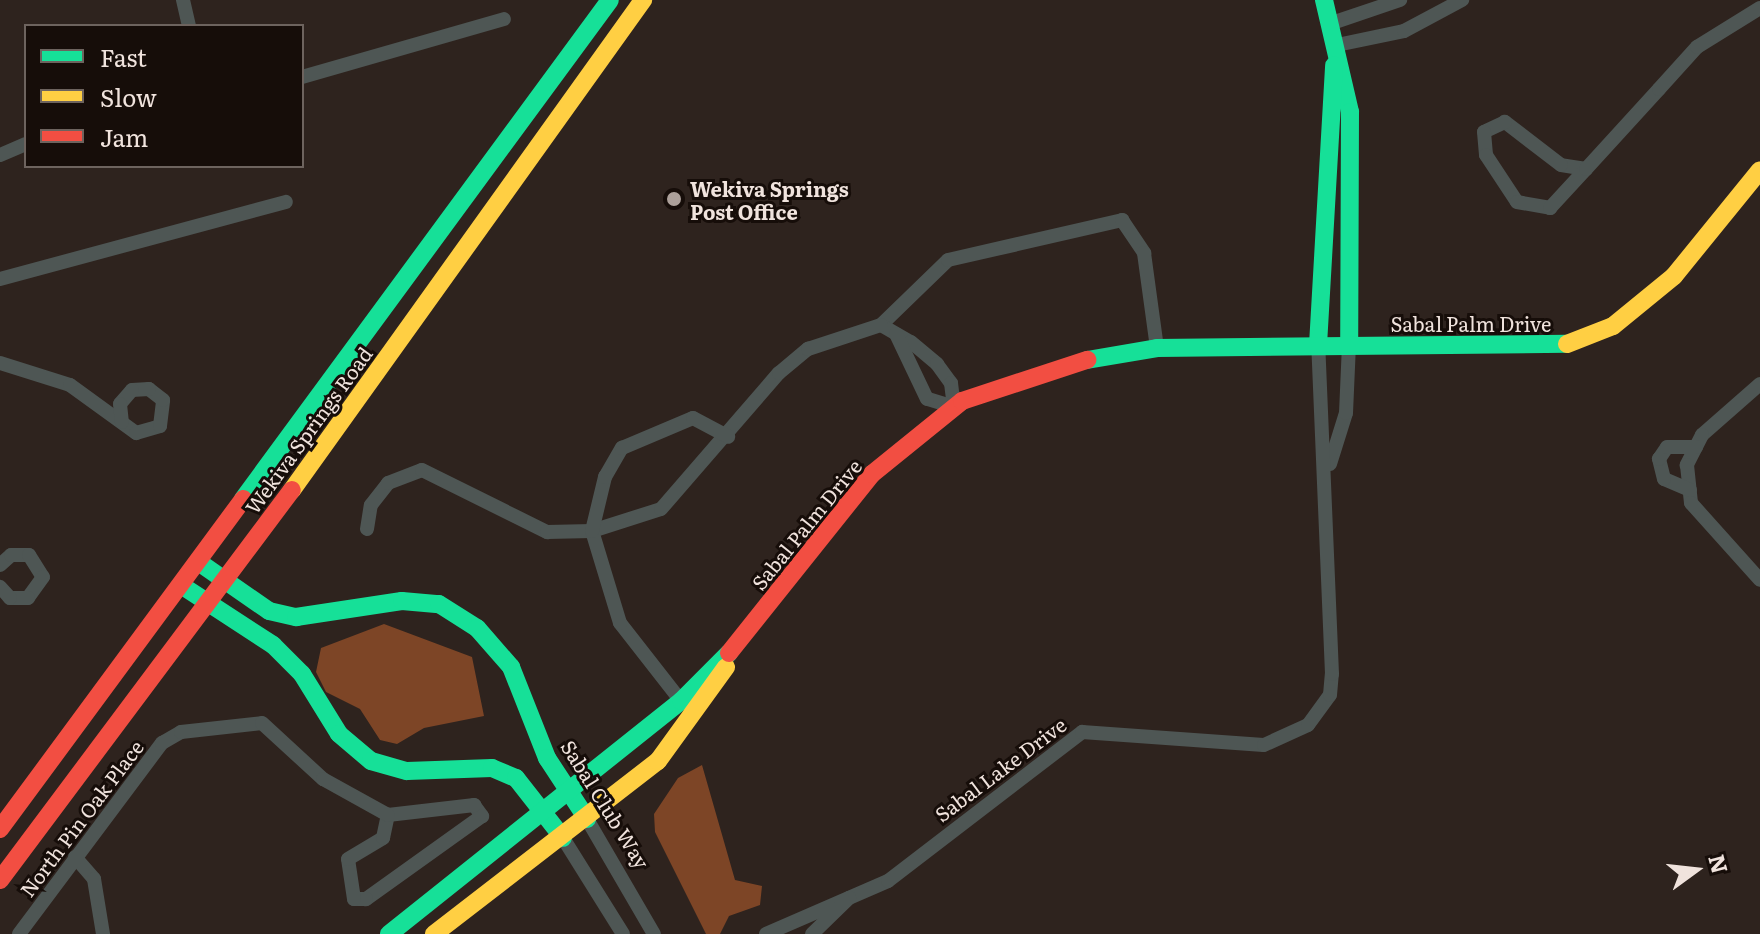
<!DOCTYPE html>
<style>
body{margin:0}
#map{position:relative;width:1760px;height:934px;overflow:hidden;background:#2e231e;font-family:Literata,serif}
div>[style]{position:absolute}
.water>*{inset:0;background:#7d4526}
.street>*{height:14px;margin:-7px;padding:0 7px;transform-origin:7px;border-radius:7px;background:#4e5654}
.fast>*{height:18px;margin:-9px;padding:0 9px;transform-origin:9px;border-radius:9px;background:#16e098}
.slow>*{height:18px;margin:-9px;padding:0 9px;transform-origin:9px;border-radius:9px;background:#ffcf43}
.jam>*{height:18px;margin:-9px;padding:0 9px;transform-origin:9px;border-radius:9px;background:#f24e42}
.dots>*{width:22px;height:22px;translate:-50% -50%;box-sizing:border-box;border:4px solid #160d09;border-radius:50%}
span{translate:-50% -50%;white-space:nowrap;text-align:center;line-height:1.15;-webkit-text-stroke:6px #160d09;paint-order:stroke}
.poi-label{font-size:20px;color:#f0e3dd;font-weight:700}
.left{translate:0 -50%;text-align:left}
.street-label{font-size:20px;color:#f0e3dd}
.legend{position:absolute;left:24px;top:24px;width:280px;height:144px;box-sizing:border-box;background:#160d09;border:2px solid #6d635e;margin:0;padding:10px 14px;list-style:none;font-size:24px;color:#f0e3dd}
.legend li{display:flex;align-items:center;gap:16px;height:40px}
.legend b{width:40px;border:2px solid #6d635e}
.north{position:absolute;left:1656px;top:830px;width:80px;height:80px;-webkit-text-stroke:6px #160d09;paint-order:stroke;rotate:75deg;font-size:22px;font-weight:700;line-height:32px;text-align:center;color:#f0e3dd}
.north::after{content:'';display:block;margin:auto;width:28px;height:36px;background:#f0e3dd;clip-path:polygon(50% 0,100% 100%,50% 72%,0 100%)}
</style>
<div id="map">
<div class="water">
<i style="clip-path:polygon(384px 624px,472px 657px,484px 716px,424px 728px,397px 744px,380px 740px,360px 709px,326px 692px,316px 672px,321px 648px)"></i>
<i style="clip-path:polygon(702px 765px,735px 880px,762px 886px,760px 905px,729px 916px,720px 934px,706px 934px,655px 832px,654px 814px,678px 778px)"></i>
</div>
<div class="street">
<i style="left:183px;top:0;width:27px;rotate:77deg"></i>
<i style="left:1332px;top:23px;width:72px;rotate:-18.7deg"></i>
<i style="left:1337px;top:45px;width:68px;rotate:-11.8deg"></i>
<i style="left:1404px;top:31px;width:66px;rotate:-28.1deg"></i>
<i style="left:302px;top:77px;width:210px;rotate:-16deg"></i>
<i style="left:0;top:155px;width:28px;rotate:-23deg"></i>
<i style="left:1586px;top:169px;width:25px;rotate:-171deg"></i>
<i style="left:1561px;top:165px;width:71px;rotate:-142.5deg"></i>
<i style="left:1505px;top:122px;width:23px;rotate:155deg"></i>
<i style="left:1484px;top:132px;width:23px;rotate:85deg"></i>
<i style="left:1486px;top:155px;width:56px;rotate:56.6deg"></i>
<i style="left:1517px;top:202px;width:34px;rotate:10deg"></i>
<i style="left:1550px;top:208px;width:53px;rotate:-47.3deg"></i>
<i style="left:1586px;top:169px;width:108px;rotate:-47.6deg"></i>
<i style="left:1659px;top:89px;width:57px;rotate:-47.9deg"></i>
<i style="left:1697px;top:47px;width:74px;rotate:-31.8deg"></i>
<i style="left:0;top:279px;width:296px;rotate:-15.1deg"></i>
<i style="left:881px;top:325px;width:93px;rotate:-44.1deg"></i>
<i style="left:948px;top:260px;width:179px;rotate:-12.9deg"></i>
<i style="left:1122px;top:220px;width:40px;rotate:56deg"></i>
<i style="left:1144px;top:253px;width:96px;rotate:82.2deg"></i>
<i style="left:881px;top:325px;width:34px;rotate:30deg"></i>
<i style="left:911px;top:342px;width:34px;rotate:40deg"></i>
<i style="left:937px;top:364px;width:24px;rotate:54deg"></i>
<i style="left:951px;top:383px;width:24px;rotate:83deg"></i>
<i style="left:954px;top:407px;width:28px;rotate:-163deg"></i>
<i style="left:927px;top:399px;width:72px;rotate:-115.5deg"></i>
<i style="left:0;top:363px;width:73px;rotate:17.4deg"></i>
<i style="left:70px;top:385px;width:82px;rotate:36deg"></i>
<i style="left:136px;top:433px;width:25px;rotate:-16deg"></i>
<i style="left:160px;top:426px;width:26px;rotate:-83deg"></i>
<i style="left:163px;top:400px;width:18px;rotate:-142deg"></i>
<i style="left:149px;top:389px;width:17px;rotate:177deg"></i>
<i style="left:132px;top:390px;width:18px;rotate:131deg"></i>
<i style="left:120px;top:404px;width:18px;rotate:84deg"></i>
<i style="left:1760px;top:384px;width:77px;rotate:138.7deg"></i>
<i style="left:1702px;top:435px;width:34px;rotate:117deg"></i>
<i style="left:1687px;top:465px;width:38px;rotate:84deg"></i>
<i style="left:1691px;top:503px;width:103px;rotate:48.1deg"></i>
<i style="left:1330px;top:464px;width:53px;rotate:-72.6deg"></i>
<i style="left:1346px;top:413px;width:68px;rotate:-87.5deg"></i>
<i style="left:1690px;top:490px;width:28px;rotate:-157deg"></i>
<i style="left:1664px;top:479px;width:21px;rotate:-104deg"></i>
<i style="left:1659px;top:459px;width:14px;rotate:-56deg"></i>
<i style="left:1667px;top:447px;width:29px"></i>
<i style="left:367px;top:529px;width:24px;rotate:-81deg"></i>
<i style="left:371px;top:505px;width:28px;rotate:-52deg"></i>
<i style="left:388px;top:483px;width:36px;rotate:-21deg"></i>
<i style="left:422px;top:470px;width:140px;rotate:26.4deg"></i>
<i style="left:547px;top:532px;width:45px;rotate:-1.3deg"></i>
<i style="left:592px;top:531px;width:72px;rotate:-17.7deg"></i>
<i style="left:661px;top:509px;width:180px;rotate:-49.1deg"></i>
<i style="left:779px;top:373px;width:38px;rotate:-40deg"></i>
<i style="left:808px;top:349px;width:77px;rotate:-18.2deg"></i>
<i style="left:0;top:565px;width:15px;rotate:-42deg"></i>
<i style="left:11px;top:555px;width:18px"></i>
<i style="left:29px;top:555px;width:26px;rotate:58deg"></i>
<i style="left:43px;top:577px;width:26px;rotate:126deg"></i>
<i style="left:28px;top:598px;width:18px;rotate:180deg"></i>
<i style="left:10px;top:598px;width:15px;rotate:-132deg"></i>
<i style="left:681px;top:701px;width:99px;rotate:-128deg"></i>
<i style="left:620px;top:623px;width:96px;rotate:-106.9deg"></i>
<i style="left:592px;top:531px;width:56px;rotate:-76.5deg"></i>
<i style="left:605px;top:477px;width:34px;rotate:-60deg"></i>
<i style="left:622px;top:448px;width:77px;rotate:-22.9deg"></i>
<i style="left:693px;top:418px;width:40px;rotate:28deg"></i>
<i style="left:474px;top:805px;width:14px;rotate:54deg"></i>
<i style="left:482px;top:816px;width:143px;rotate:144.4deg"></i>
<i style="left:366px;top:899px;width:12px;rotate:180deg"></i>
<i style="left:354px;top:899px;width:40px;rotate:-98.5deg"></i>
<i style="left:348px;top:859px;width:41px;rotate:-31deg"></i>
<i style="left:383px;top:838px;width:24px;rotate:-78deg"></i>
<i style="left:388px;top:815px;width:87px;rotate:-6.6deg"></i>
<i style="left:587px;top:819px;width:133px;rotate:59.8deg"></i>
<i style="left:563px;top:838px;width:113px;rotate:58deg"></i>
<i style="left:75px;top:857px;width:29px;rotate:49deg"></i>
<i style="left:94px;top:879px;width:56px;rotate:80.7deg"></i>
<i style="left:19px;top:934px;width:239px;rotate:-53.2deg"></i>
<i style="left:162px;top:743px;width:22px;rotate:-30deg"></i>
<i style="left:181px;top:732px;width:81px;rotate:-6.3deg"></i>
<i style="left:262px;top:723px;width:83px;rotate:42.6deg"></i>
<i style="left:323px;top:779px;width:74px;rotate:29deg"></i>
<i style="left:766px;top:934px;width:133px;rotate:-23.5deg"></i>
<i style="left:888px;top:881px;width:245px;rotate:-37.5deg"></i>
<i style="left:1082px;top:732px;width:182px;rotate:4.1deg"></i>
<i style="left:1264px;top:745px;width:48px;rotate:-24.4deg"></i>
<i style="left:1308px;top:725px;width:37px;rotate:-54deg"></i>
<i style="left:1330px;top:695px;width:21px;rotate:-85deg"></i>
<i style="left:1332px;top:674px;width:329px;rotate:-92.4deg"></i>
<i style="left:812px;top:934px;width:52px;rotate:-44.2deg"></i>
</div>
<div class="fast">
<i style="left:1324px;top:0;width:115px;rotate:76.9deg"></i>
<i style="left:1350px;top:112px;width:233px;rotate:90.2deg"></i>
<i style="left:1318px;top:345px;width:280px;rotate:-86.7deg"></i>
<i style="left:1087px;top:360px;width:71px;rotate:-9.7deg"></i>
<i style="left:1157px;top:348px;width:410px;rotate:-0.6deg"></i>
<i style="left:243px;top:499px;width:619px;rotate:-53.67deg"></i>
<i style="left:200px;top:563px;width:84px;rotate:34.8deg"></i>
<i style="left:269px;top:611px;width:28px;rotate:13deg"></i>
<i style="left:296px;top:617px;width:107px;rotate:-8.6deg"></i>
<i style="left:402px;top:601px;width:37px;rotate:5deg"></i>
<i style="left:439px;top:604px;width:45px;rotate:32.3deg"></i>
<i style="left:477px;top:628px;width:52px;rotate:48.9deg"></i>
<i style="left:511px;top:667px;width:98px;rotate:68.4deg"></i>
<i style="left:547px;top:758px;width:73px;rotate:56.7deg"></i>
<i style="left:184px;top:587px;width:106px;rotate:33.1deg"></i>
<i style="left:273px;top:645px;width:41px;rotate:45deg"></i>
<i style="left:302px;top:674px;width:70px;rotate:58.3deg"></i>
<i style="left:339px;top:734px;width:42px;rotate:40.2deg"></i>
<i style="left:371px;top:761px;width:37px;rotate:16deg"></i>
<i style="left:407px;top:771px;width:85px;rotate:-2deg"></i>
<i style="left:492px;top:768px;width:26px;rotate:23deg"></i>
<i style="left:516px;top:778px;width:76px;rotate:51.9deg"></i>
<i style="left:389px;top:934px;width:374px;rotate:-38.6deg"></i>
<i style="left:681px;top:701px;width:68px;rotate:-45deg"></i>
</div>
<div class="slow">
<i style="left:1567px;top:344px;width:49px;rotate:-21.4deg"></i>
<i style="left:1613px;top:326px;width:79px;rotate:-39.3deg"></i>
<i style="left:1674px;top:276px;width:136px;rotate:-50.9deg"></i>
<i style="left:292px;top:490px;width:603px;rotate:-54.38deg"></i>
<i style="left:434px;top:934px;width:283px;rotate:-37.7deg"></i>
<i style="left:658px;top:761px;width:116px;rotate:-54.1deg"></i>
</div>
<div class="jam">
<i style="left:729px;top:653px;width:229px;rotate:-51.4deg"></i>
<i style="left:872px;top:474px;width:116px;rotate:-39deg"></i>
<i style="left:962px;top:401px;width:132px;rotate:-18.2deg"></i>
<i style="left:0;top:829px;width:410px;rotate:-53.6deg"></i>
<i style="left:0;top:880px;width:487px;rotate:-53.2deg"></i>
</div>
<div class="dots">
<i style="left:674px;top:199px;background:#aca09a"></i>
</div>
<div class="poi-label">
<span class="left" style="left:690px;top:200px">Wekiva Springs<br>Post Office</span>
</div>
<div class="street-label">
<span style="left:1471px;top:323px">Sabal Palm Drive</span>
<span style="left:308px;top:430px;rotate:-54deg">Wekiva Springs Road</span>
<span style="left:806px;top:524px;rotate:-51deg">Sabal Palm Drive</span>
<span style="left:1000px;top:769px;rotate:-37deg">Sabal Lake Drive</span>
<span style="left:606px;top:804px;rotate:58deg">Sabal Club Way</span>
<span style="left:81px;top:818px;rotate:-53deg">North Pin Oak Place</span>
</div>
<ul class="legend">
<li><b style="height:10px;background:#16e098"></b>Fast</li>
<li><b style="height:10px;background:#ffcf43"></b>Slow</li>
<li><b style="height:10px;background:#f24e42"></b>Jam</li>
</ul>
<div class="north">N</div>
</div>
